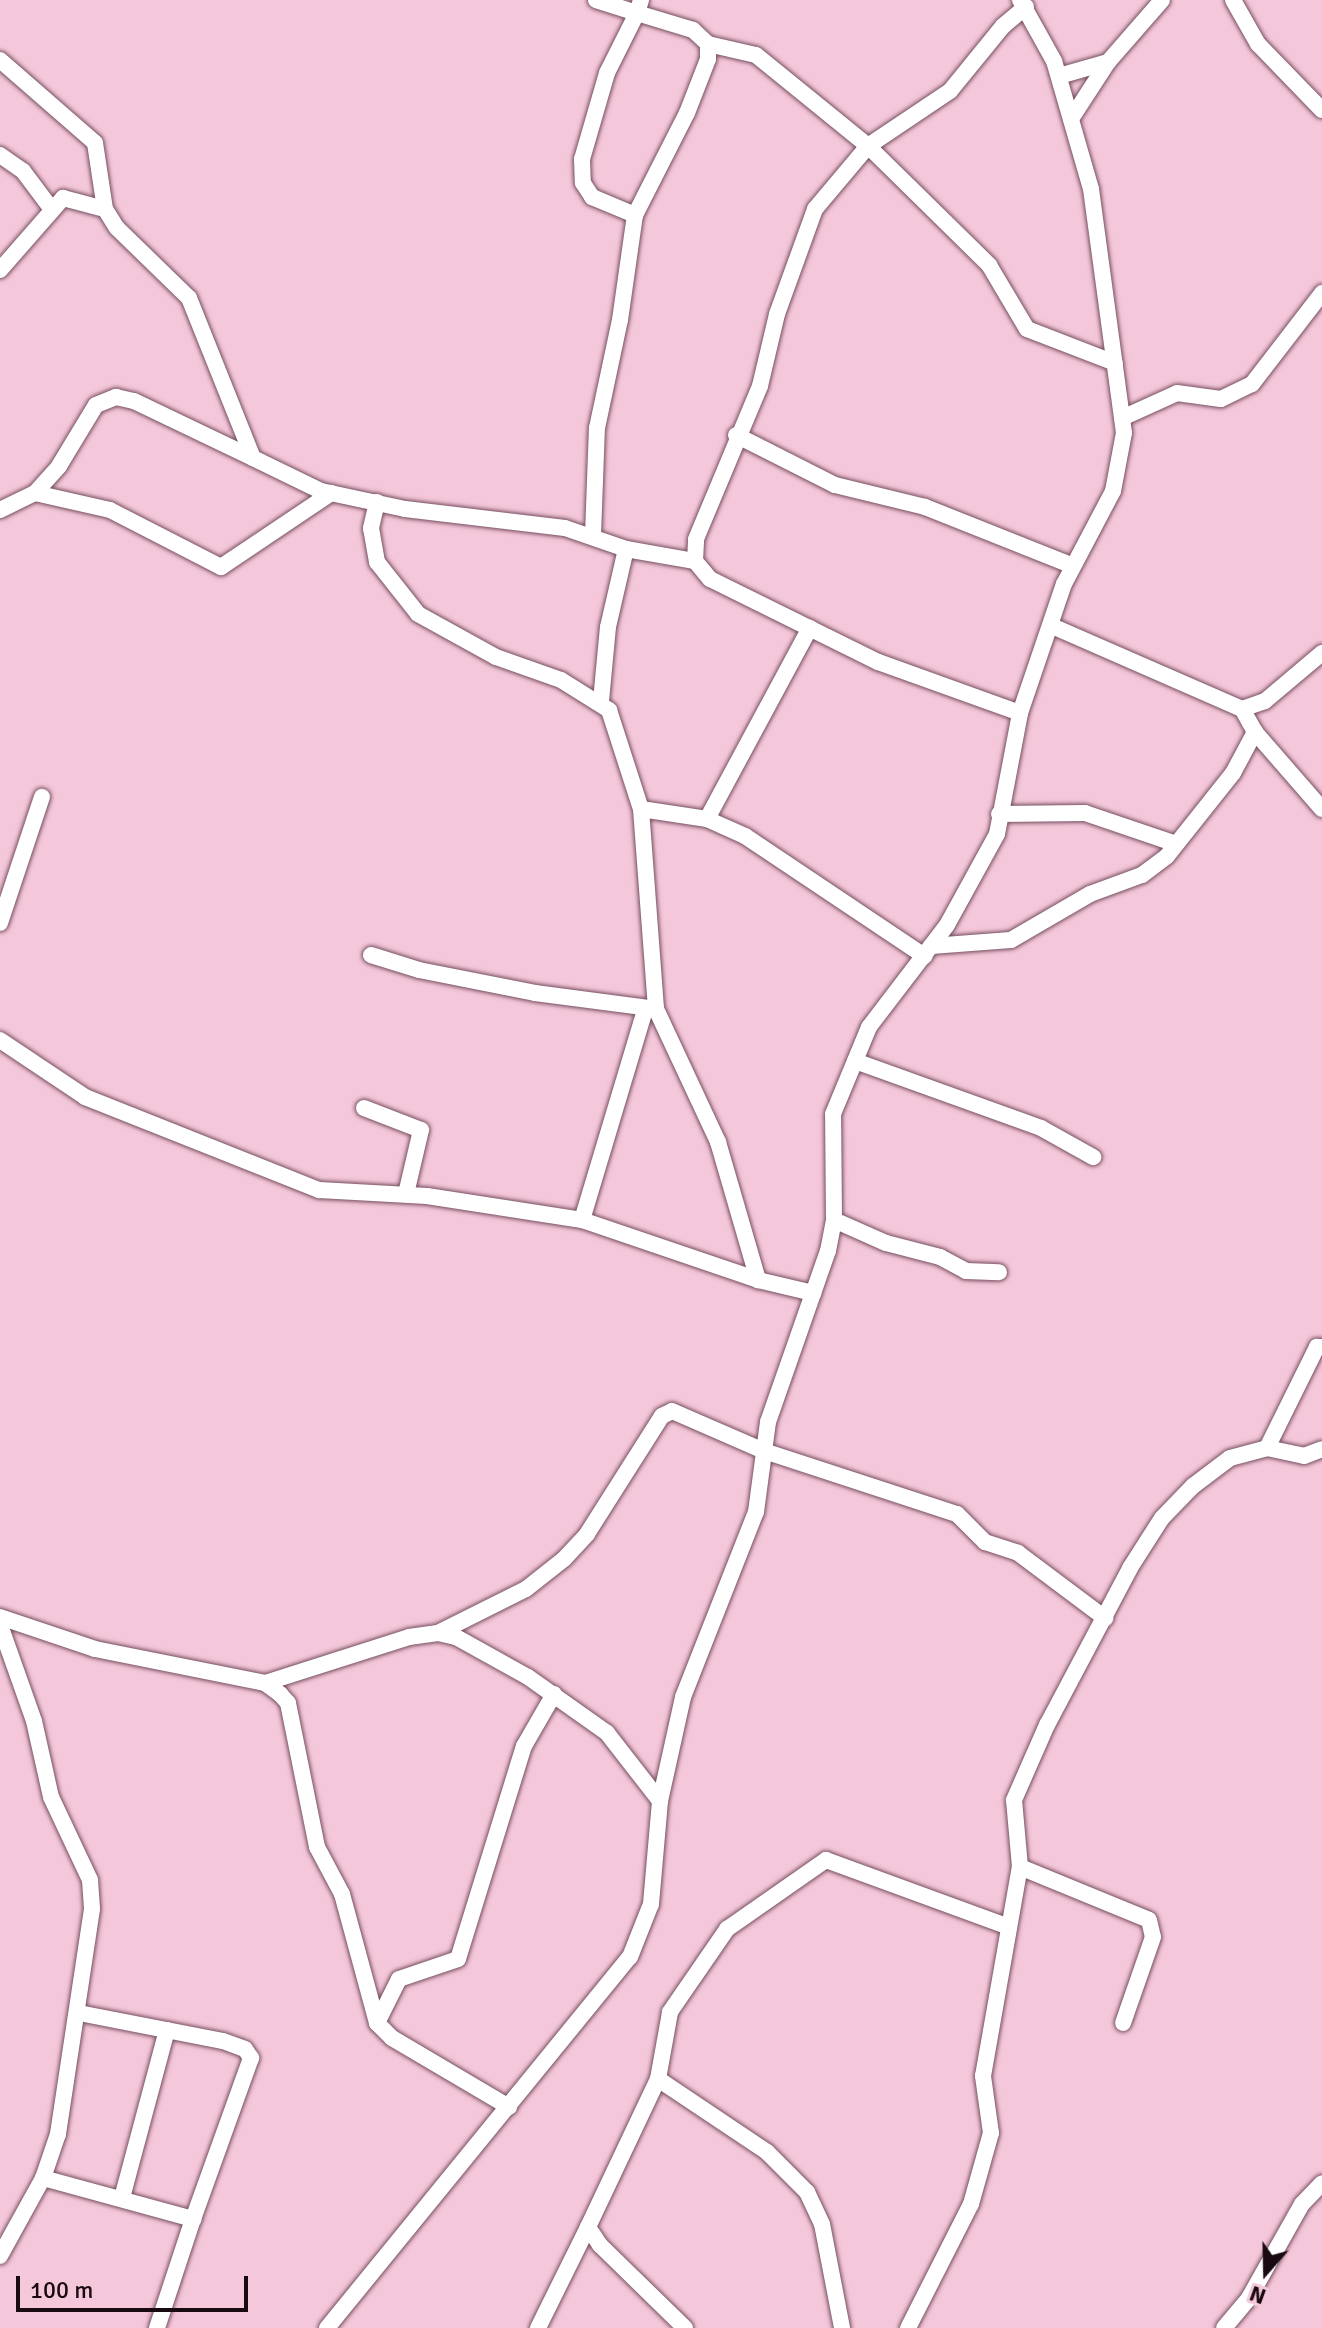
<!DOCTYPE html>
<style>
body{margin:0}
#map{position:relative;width:1322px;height:2328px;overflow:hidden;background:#f5c7da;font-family:Signika,sans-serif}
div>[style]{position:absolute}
.roads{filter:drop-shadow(0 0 2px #764f60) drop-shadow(0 0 2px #764f60)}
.minor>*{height:16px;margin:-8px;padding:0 8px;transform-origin:8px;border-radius:8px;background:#fff}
span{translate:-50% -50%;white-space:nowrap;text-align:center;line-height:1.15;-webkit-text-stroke:7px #f5c7da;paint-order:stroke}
.north{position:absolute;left:1226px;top:2232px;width:80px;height:80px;-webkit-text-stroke:6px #f5c7da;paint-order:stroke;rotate:200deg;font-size:22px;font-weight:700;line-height:32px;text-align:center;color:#190a11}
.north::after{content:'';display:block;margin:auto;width:28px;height:36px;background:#190a11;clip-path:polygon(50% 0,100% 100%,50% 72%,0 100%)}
.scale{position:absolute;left:16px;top:2276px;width:232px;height:36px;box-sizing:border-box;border:4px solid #190a11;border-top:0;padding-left:10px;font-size:24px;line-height:28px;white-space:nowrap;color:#190a11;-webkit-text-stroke:6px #f5c7da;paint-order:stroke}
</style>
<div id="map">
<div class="roads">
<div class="minor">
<i style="left:596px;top:0;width:43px;rotate:17.6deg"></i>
<i style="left:637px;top:13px;width:67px;rotate:116.6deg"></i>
<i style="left:607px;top:73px;width:90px;rotate:106.2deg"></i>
<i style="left:582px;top:159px;width:24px;rotate:88deg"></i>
<i style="left:583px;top:183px;width:17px;rotate:57deg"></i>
<i style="left:592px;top:197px;width:47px;rotate:22.7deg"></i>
<i style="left:1233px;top:0;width:51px;rotate:60.4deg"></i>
<i style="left:1258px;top:44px;width:92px;rotate:45.9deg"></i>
<i style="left:708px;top:44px;width:49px;rotate:12.9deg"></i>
<i style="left:756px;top:55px;width:144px;rotate:39.1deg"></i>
<i style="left:868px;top:146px;width:170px;rotate:44.5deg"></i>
<i style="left:989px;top:265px;width:74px;rotate:59.3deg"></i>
<i style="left:1027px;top:329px;width:94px;rotate:21.1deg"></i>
<i style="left:0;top:60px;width:126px;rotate:41.1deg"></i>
<i style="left:95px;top:143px;width:67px;rotate:81.4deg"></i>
<i style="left:105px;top:209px;width:22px;rotate:58deg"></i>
<i style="left:117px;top:228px;width:100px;rotate:44.2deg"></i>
<i style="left:189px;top:298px;width:172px;rotate:68.2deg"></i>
<i style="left:253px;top:458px;width:76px;rotate:25.9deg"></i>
<i style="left:321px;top:491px;width:86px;rotate:12.1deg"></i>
<i style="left:405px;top:509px;width:161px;rotate:6.8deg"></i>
<i style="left:565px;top:528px;width:65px;rotate:19deg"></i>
<i style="left:626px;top:549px;width:70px;rotate:9.9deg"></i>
<i style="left:1059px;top:76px;width:51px;rotate:-15.9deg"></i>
<i style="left:1071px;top:119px;width:68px;rotate:-57deg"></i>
<i style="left:1108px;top:62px;width:82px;rotate:-48.9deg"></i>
<i style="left:0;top:155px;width:28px;rotate:35deg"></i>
<i style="left:23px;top:171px;width:45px;rotate:53.1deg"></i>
<i style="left:0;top:270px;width:96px;rotate:-48.8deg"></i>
<i style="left:63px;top:198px;width:43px;rotate:14.7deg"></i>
<i style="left:1122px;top:418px;width:60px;rotate:-24.4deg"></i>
<i style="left:1177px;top:393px;width:44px;rotate:7.8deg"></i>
<i style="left:1221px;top:399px;width:34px;rotate:-26deg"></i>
<i style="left:1252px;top:384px;width:115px;rotate:-52.4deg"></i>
<i style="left:736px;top:435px;width:111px;rotate:26.8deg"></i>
<i style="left:835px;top:485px;width:93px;rotate:13.7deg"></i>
<i style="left:925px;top:507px;width:159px;rotate:21.7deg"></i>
<i style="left:35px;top:493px;width:77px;rotate:12.8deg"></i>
<i style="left:110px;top:510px;width:125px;rotate:27.2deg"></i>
<i style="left:221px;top:567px;width:133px;rotate:-33.9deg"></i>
<i style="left:377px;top:502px;width:27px;rotate:103deg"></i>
<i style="left:371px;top:528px;width:35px;rotate:80deg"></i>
<i style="left:377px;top:562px;width:66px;rotate:51.7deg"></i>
<i style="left:418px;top:614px;width:89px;rotate:28.9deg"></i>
<i style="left:496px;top:657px;width:69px;rotate:19.5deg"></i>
<i style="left:561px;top:680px;width:57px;rotate:32deg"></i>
<i style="left:609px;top:710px;width:104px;rotate:72.1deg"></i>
<i style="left:641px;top:809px;width:201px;rotate:85.7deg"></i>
<i style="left:656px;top:1009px;width:147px;rotate:65deg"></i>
<i style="left:718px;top:1142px;width:144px;rotate:73.8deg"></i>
<i style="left:0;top:510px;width:39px;rotate:-26deg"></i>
<i style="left:35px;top:493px;width:36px;rotate:-48deg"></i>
<i style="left:59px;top:466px;width:71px;rotate:-58.8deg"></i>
<i style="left:96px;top:405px;width:22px;rotate:-22deg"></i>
<i style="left:116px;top:397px;width:18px;rotate:13deg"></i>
<i style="left:134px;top:401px;width:132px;rotate:25.6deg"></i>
<i style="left:593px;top:535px;width:107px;rotate:-87.9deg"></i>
<i style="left:597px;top:428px;width:110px;rotate:-78deg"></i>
<i style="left:620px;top:320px;width:106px;rotate:-81.9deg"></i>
<i style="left:635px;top:215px;width:114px;rotate:-63deg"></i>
<i style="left:687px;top:113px;width:58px;rotate:-68.7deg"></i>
<i style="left:708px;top:59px;width:15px;rotate:-90deg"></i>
<i style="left:708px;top:44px;width:21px;rotate:-137deg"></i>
<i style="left:693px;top:30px;width:59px;rotate:-163.1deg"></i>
<i style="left:637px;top:13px;width:14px;rotate:-73deg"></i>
<i style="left:1052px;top:626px;width:207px;rotate:23.6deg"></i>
<i style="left:1242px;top:709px;width:24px;rotate:-19deg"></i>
<i style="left:1265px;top:701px;width:75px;rotate:-40.1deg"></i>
<i style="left:601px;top:701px;width:74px;rotate:-84.6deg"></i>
<i style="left:608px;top:627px;width:80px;rotate:-77deg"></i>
<i style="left:1020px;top:713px;width:151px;rotate:-160.2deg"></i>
<i style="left:878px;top:662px;width:187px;rotate:-153.7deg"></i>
<i style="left:710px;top:579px;width:23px;rotate:-130deg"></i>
<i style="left:695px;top:561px;width:22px;rotate:-87deg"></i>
<i style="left:696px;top:539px;width:166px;rotate:-67.3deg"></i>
<i style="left:760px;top:386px;width:74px;rotate:-76.7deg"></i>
<i style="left:777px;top:314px;width:112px;rotate:-70.1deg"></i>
<i style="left:815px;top:209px;width:82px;rotate:-49.9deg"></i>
<i style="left:868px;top:146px;width:99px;rotate:-33.9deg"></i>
<i style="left:950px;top:91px;width:84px;rotate:-50.8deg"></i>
<i style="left:1003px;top:26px;width:30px;rotate:-40deg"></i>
<i style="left:1255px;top:732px;width:102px;rotate:49deg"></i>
<i style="left:641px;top:809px;width:67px;rotate:8.6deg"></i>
<i style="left:707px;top:819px;width:42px;rotate:24.1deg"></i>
<i style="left:745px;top:836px;width:216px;rotate:33.8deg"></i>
<i style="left:999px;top:814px;width:86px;rotate:-0.7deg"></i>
<i style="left:1085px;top:813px;width:96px;rotate:18.8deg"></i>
<i style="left:707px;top:819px;width:217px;rotate:-61.7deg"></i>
<i style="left:0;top:923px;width:133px;rotate:-71.6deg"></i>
<i style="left:931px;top:946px;width:80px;rotate:-4.3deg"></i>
<i style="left:1011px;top:940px;width:91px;rotate:-30.2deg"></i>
<i style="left:1090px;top:894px;width:55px;rotate:-20.1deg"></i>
<i style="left:1142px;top:875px;width:31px;rotate:-37deg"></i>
<i style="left:1167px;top:856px;width:106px;rotate:-51.5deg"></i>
<i style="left:1233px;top:773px;width:47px;rotate:-61.8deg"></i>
<i style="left:1255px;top:732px;width:26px;rotate:-119deg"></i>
<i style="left:371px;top:955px;width:50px;rotate:17.4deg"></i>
<i style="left:419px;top:970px;width:118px;rotate:11.2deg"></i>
<i style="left:535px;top:993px;width:122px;rotate:7.5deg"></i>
<i style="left:0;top:1040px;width:102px;rotate:33.8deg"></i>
<i style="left:85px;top:1097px;width:252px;rotate:21.7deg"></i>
<i style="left:319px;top:1190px;width:108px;rotate:3.2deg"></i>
<i style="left:427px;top:1196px;width:157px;rotate:8.8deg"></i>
<i style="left:582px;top:1220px;width:186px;rotate:18.8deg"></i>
<i style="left:758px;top:1280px;width:57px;rotate:13.3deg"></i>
<i style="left:855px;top:1061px;width:198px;rotate:19.8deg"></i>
<i style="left:1041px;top:1128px;width:60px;rotate:29.1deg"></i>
<i style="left:364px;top:1108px;width:61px;rotate:21.1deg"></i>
<i style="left:421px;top:1130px;width:66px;rotate:103.2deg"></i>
<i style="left:582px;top:1220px;width:219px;rotate:-73.3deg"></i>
<i style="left:834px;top:1220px;width:57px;rotate:23.9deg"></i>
<i style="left:886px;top:1243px;width:56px;rotate:14.5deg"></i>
<i style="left:940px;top:1257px;width:30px;rotate:28deg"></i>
<i style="left:966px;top:1271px;width:33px;rotate:2deg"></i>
<i style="left:1267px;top:1448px;width:113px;rotate:-63.7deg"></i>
<i style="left:1317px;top:1347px;width:5px"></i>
<i style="left:0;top:1617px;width:100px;rotate:18.6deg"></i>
<i style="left:95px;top:1649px;width:173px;rotate:11.3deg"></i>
<i style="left:265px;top:1683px;width:19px;rotate:36deg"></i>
<i style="left:280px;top:1694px;width:12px;rotate:48deg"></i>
<i style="left:288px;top:1703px;width:147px;rotate:78.6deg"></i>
<i style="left:317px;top:1847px;width:53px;rotate:62deg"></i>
<i style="left:342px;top:1894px;width:134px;rotate:74.8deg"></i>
<i style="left:377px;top:2023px;width:21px;rotate:45deg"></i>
<i style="left:392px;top:2038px;width:136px;rotate:30.5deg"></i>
<i style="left:0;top:1625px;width:102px;rotate:70.5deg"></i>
<i style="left:34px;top:1721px;width:78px;rotate:77.4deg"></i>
<i style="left:51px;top:1797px;width:92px;rotate:64.8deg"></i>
<i style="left:90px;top:1880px;width:29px;rotate:86deg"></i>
<i style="left:92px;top:1909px;width:228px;rotate:98.6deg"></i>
<i style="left:58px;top:2134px;width:46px;rotate:108.8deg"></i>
<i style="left:43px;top:2178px;width:89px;rotate:118.9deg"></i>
<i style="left:438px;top:1633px;width:98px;rotate:-26.6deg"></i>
<i style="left:526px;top:1589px;width:48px;rotate:-38.3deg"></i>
<i style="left:564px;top:1559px;width:34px;rotate:-47deg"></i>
<i style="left:587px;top:1534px;width:140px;rotate:-57.6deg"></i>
<i style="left:662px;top:1416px;width:11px;rotate:-27deg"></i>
<i style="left:672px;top:1411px;width:100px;rotate:23.5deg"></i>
<i style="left:764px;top:1451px;width:203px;rotate:18.1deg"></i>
<i style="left:957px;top:1514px;width:40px;rotate:45deg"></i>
<i style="left:985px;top:1542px;width:35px;rotate:18deg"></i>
<i style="left:1018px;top:1553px;width:109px;rotate:36.8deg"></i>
<i style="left:265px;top:1683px;width:151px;rotate:-17.7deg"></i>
<i style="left:409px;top:1637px;width:29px;rotate:-8deg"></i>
<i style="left:438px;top:1633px;width:18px;rotate:13deg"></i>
<i style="left:456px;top:1637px;width:82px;rotate:29.1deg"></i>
<i style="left:528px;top:1677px;width:97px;rotate:35.3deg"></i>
<i style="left:607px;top:1733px;width:86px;rotate:52.1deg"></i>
<i style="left:1020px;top:1867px;width:139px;rotate:22.3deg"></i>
<i style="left:1149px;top:1920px;width:17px;rotate:77deg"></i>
<i style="left:1153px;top:1937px;width:91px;rotate:109.2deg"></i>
<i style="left:79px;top:2013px;width:147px;rotate:11deg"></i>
<i style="left:223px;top:2041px;width:23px;rotate:20deg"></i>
<i style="left:245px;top:2049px;width:11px;rotate:56deg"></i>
<i style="left:251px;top:2058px;width:171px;rotate:109.8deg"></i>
<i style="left:377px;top:2023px;width:49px;rotate:-63.4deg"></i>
<i style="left:399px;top:1979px;width:62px;rotate:-18.7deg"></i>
<i style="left:458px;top:1959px;width:223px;rotate:-72.8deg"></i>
<i style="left:524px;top:1746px;width:60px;rotate:-60deg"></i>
<i style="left:658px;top:2079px;width:131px;rotate:33.8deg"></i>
<i style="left:767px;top:2152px;width:57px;rotate:45deg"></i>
<i style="left:807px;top:2192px;width:35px;rotate:65deg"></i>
<i style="left:822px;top:2224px;width:106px;rotate:79.1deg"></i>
<i style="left:43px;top:2178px;width:156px;rotate:15.3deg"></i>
<i style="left:193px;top:2219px;width:115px;rotate:108.3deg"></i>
<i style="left:122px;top:2198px;width:174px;rotate:-75deg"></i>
<i style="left:327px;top:2328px;width:479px;rotate:-50.8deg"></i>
<i style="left:630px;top:1957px;width:57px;rotate:-68.4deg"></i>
<i style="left:651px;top:1904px;width:103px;rotate:-85deg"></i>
<i style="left:660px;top:1801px;width:107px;rotate:-77.5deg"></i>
<i style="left:683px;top:1697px;width:199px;rotate:-68.5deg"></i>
<i style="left:756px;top:1512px;width:91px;rotate:-82.4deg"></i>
<i style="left:768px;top:1422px;width:181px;rotate:-70.7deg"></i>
<i style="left:828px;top:1251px;width:32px;rotate:-79deg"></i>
<i style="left:834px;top:1220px;width:106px;rotate:-90.5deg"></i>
<i style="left:833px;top:1114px;width:94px;rotate:-67.5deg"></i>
<i style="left:869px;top:1027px;width:128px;rotate:-52.6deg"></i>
<i style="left:947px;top:925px;width:104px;rotate:-61.2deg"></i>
<i style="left:997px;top:834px;width:123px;rotate:-79.2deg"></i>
<i style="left:1020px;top:713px;width:136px;rotate:-71.2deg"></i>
<i style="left:1064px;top:584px;width:105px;rotate:-62.2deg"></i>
<i style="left:1113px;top:491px;width:59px;rotate:-79.3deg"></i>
<i style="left:1124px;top:433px;width:246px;rotate:-97.7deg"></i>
<i style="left:1091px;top:189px;width:133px;rotate:-106.1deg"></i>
<i style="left:1054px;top:61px;width:70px;rotate:-119.1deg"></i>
<i style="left:538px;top:2328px;width:113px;rotate:-63.7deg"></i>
<i style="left:685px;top:2328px;width:119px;rotate:-135.7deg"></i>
<i style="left:600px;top:2245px;width:22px;rotate:-124deg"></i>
<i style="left:588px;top:2227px;width:164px;rotate:-64.7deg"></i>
<i style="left:658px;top:2079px;width:68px;rotate:-79.8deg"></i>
<i style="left:670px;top:2012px;width:101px;rotate:-55.5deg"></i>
<i style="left:727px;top:1929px;width:121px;rotate:-34.9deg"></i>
<i style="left:826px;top:1860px;width:195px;rotate:20.1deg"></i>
<i style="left:908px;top:2328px;width:139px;rotate:-63.1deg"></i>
<i style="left:971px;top:2204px;width:74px;rotate:-74.3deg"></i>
<i style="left:991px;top:2133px;width:58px;rotate:-98deg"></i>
<i style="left:983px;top:2076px;width:212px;rotate:-80deg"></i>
<i style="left:1020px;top:1867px;width:67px;rotate:-95.1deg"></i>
<i style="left:1014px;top:1800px;width:82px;rotate:-66.3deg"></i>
<i style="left:1047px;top:1725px;width:178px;rotate:-62.1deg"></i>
<i style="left:1130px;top:1568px;width:59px;rotate:-57.4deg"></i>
<i style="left:1162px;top:1518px;width:45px;rotate:-45.9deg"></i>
<i style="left:1193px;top:1486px;width:46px;rotate:-37.1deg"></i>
<i style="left:1230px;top:1458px;width:38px;rotate:-15deg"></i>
<i style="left:1267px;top:1448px;width:38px;rotate:12deg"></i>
<i style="left:1304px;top:1456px;width:19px;rotate:-21deg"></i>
<i style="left:1224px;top:2328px;width:39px;rotate:-50deg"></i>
<i style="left:1249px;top:2298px;width:108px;rotate:-60.6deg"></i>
<i style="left:1302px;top:2204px;width:29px;rotate:-46deg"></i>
</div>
</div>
<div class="north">N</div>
<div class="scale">100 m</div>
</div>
